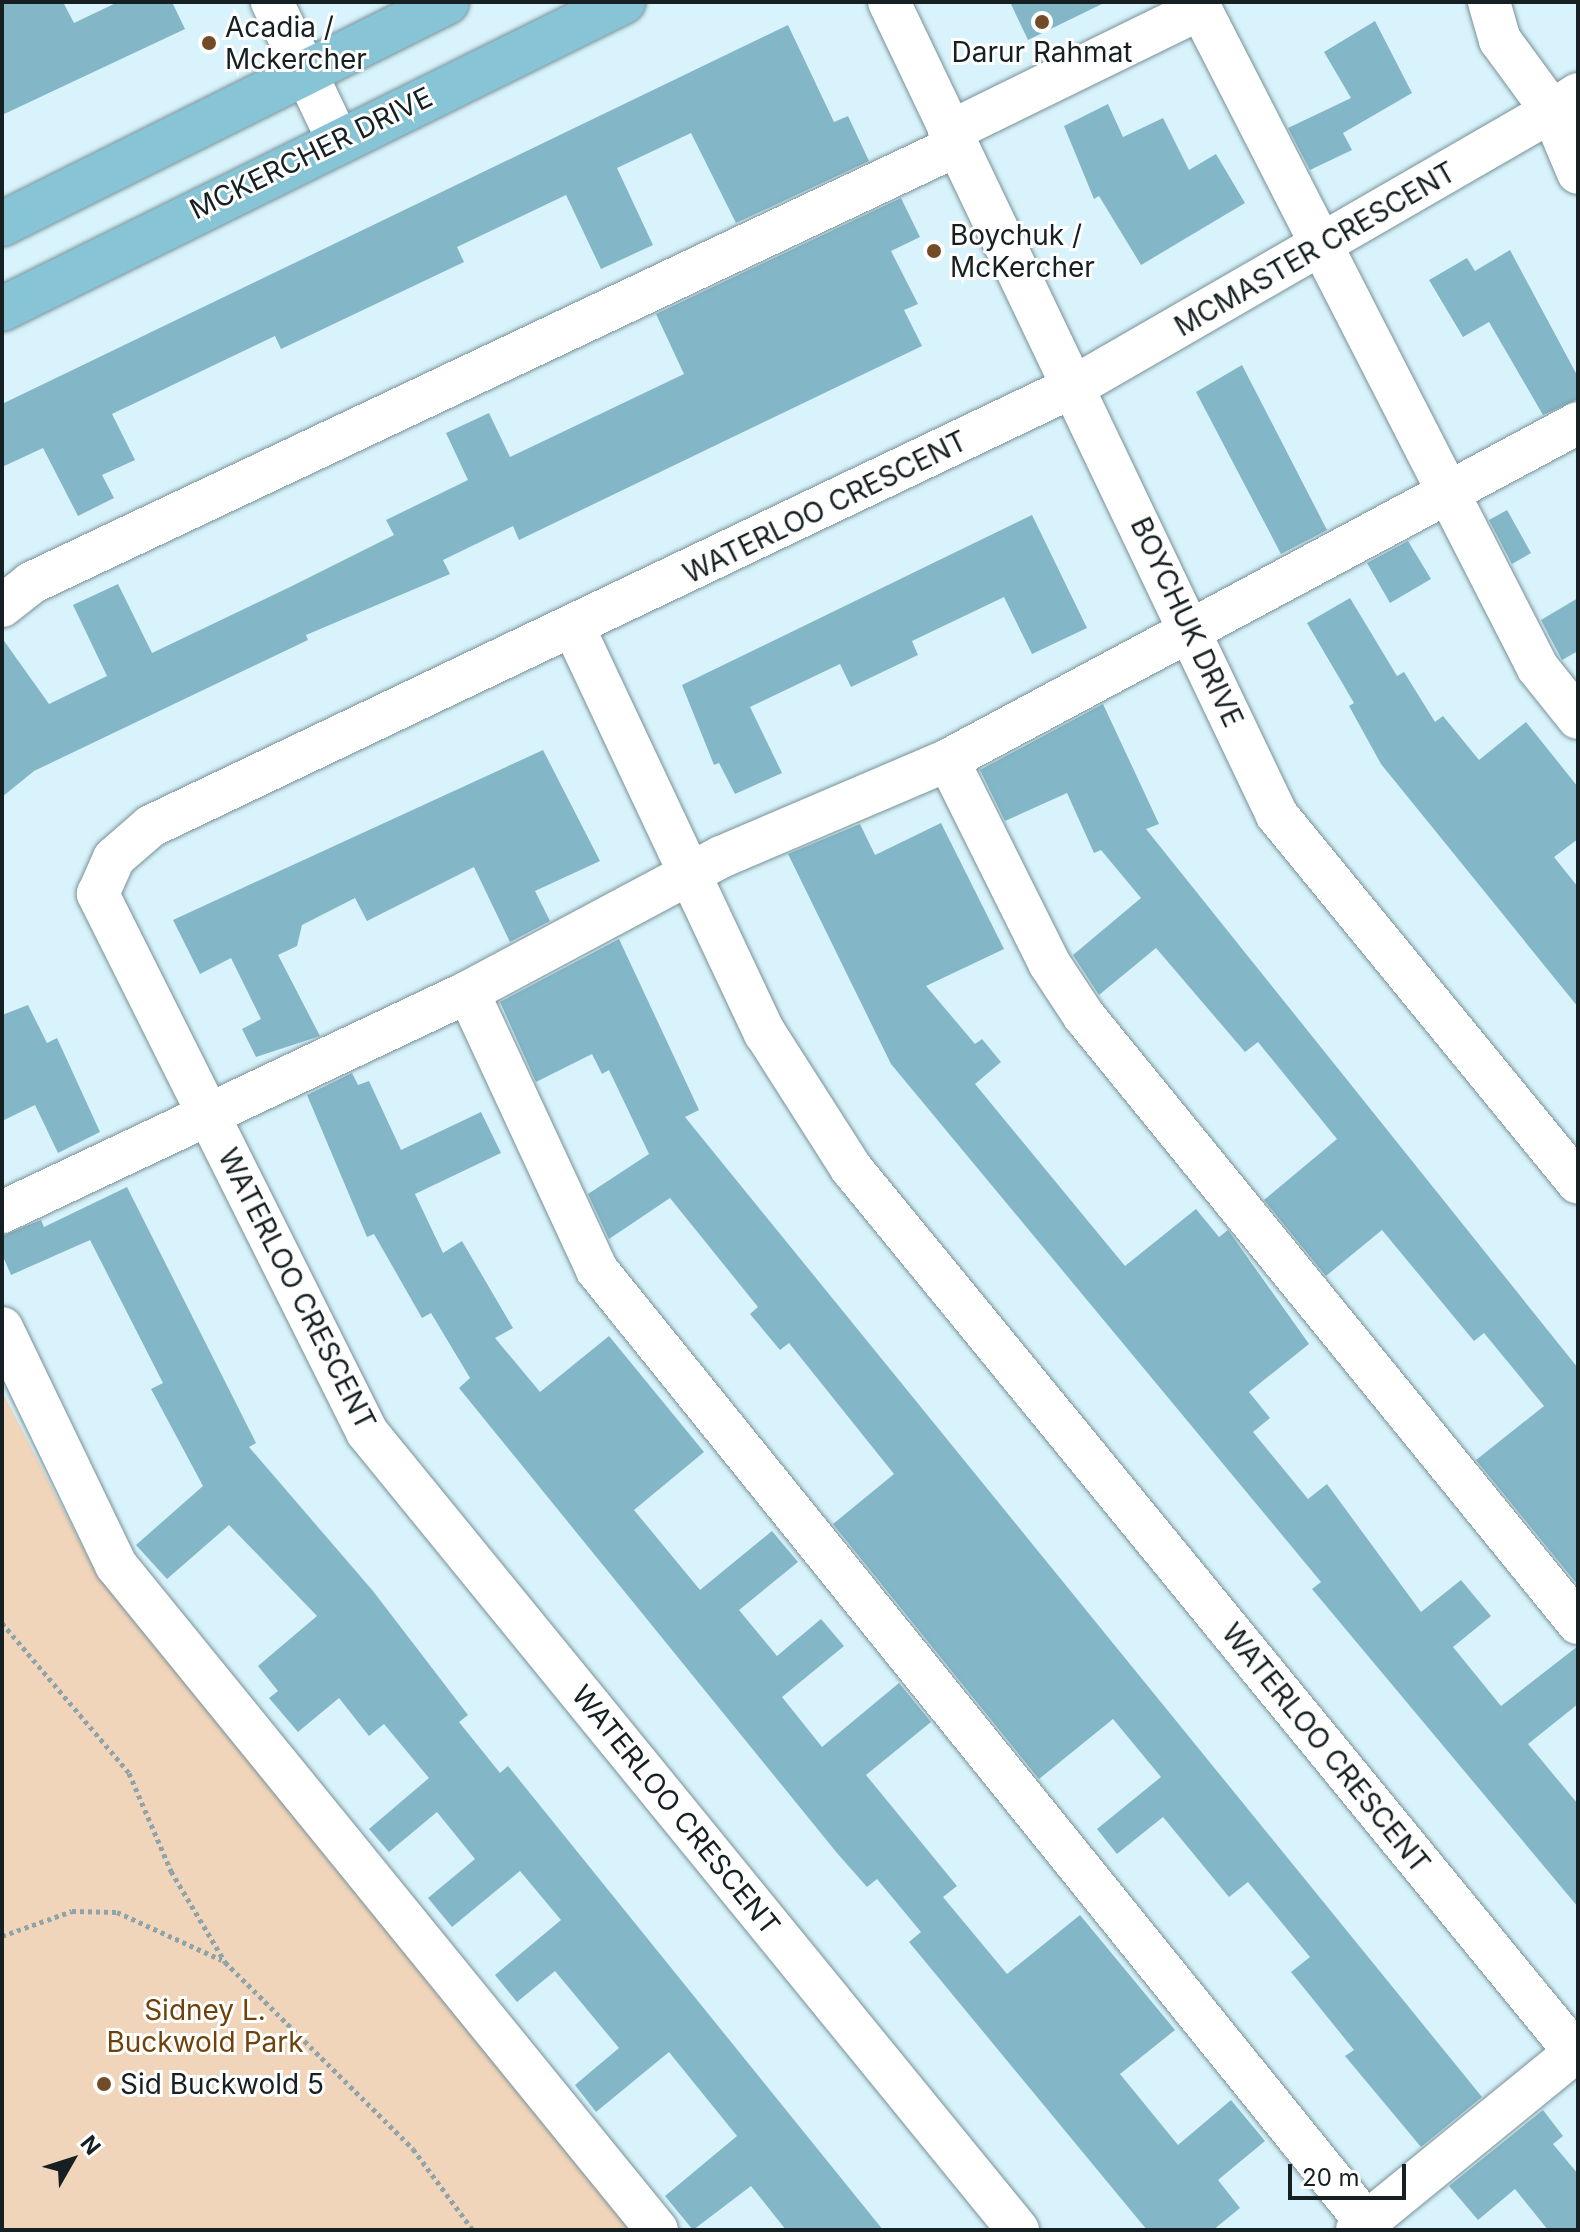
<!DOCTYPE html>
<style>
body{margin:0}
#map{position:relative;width:1580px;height:2232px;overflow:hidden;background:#d8f3fb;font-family:Inter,sans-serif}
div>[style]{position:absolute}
.green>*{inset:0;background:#f1d5ba}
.building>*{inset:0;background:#83b7c8}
.path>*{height:5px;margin-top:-2.5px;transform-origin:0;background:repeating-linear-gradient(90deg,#8fa4aa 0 4px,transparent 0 8px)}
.roads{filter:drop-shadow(0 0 2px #799198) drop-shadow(0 0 2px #799198)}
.minor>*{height:42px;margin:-21px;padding:0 21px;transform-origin:21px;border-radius:21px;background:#fff}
.major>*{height:44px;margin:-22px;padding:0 22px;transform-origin:22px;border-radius:22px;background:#87c4d5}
.dots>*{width:22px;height:22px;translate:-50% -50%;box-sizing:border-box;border:4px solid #fff;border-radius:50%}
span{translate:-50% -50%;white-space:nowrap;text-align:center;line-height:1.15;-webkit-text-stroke:6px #fff;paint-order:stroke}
.poi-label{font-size:28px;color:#162023}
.left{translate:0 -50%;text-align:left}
.street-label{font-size:28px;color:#162023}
.park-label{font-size:28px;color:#6f420a}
.frame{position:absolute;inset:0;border:4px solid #162023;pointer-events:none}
.north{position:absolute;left:32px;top:2120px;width:80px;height:80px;-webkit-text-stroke:6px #fff;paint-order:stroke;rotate:51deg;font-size:22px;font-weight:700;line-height:32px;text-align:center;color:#162023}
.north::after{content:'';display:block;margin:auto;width:28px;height:36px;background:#162023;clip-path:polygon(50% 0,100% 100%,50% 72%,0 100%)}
.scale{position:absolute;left:1288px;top:2164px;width:118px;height:36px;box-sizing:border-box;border:4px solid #162023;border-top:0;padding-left:10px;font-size:24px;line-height:28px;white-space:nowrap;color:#162023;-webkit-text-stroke:6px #fff;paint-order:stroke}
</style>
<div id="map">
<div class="green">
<i style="clip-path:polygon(2px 1391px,94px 1569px,633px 2230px,2px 2230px)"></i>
</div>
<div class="building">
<i style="clip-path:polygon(2px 2px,63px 2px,74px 23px,118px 2px,172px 2px,185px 29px,2px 115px)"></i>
<i style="clip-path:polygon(1010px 2px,1106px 2px,1028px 40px)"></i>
<i style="clip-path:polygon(1375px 21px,1412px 93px,1343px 133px,1352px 150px,1310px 170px,1288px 128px,1351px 98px,1324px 52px)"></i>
<i style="clip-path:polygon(788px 25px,834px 122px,848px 116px,869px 161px,736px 223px,691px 133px,617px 168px,653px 245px,601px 269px,566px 195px,457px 247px,464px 262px,281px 349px,275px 336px,112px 414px,135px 460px,102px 475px,114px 498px,78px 516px,43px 448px,2px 467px,2px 404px)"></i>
<i style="clip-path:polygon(1108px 104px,1123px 137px,1163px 118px,1189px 170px,1216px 154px,1245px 203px,1141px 265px,1099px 196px,1094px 199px,1064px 126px)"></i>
<i style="clip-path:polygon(901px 198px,920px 237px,891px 251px,918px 304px,904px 310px,922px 346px,519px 540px,513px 526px,443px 560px,450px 574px,306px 635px,308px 640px,34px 771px,2px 797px,2px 638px,49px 704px,107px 676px,73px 605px,118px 584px,152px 653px,292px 586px,394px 535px,386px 520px,468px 480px,446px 433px,489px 413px,510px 457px,684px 374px,656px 314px)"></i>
<i style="clip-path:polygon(1510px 250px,1578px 377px,1578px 399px,1543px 415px,1489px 322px,1463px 337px,1429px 280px,1467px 258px,1475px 271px)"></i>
<i style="clip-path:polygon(1242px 365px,1327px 530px,1281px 554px,1196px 392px)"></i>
<i style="clip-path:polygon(1507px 510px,1531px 553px,1512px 564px,1489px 520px)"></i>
<i style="clip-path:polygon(1032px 515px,1087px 628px,1032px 654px,1004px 597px,912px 641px,918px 655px,851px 687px,840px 664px,750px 707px,782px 773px,735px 794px,719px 763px,714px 765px,682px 685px)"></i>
<i style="clip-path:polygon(1408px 541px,1431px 579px,1390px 603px,1367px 563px)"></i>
<i style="clip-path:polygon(1350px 598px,1397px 676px,1404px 672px,1435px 722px,1443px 716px,1479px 760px,1526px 722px,1578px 787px,1578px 839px,1554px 857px,1578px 887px,1578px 1007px,1381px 764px,1349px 706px,1354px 703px,1307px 623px)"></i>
<i style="clip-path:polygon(1578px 598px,1578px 651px,1562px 660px,1541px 620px)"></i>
<i style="clip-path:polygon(1103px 704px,1159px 824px,1146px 829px,1578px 1368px,1578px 1585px,1476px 1460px,1544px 1406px,1484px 1333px,1474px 1341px,1382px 1230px,1326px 1276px,1264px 1200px,1337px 1139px,1258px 1042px,1245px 1052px,1156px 948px,1099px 995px,1073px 955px,1141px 898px,1101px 850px,1094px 853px,1067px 793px,1005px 821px,980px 770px)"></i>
<i style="clip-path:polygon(543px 750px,600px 861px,535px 891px,550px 921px,510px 942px,474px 867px,367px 921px,355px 898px,302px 925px,297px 946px,278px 955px,320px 1036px,256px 1057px,242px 1029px,261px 1019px,231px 958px,200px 974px,173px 920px)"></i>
<i style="clip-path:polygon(941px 823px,1004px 949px,926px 986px,975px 1044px,982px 1039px,1001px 1062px,975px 1084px,1125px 1266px,1196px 1209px,1219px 1237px,1228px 1230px,1309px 1344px,1249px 1392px,1270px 1418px,1253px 1432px,1308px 1499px,1327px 1484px,1421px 1612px,1461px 1580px,1491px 1616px,1453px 1647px,1501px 1706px,1578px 1646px,1578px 1704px,1528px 1744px,1578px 1804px,1578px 1907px,1312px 1589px,1321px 1582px,1268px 1518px,891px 1064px,788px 854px,860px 824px,875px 855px)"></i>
<i style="clip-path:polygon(619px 939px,699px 1110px,685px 1117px,1482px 2097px,1421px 2147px,1345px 2056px,1354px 2050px,1291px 1972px,1310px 1957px,1248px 1882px,1229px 1897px,1163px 1817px,1117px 1854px,1097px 1829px,1161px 1777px,1113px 1719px,1039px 1779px,833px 1524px,894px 1474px,789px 1343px,780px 1350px,750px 1314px,758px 1307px,670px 1198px,609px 1239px,588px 1194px,649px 1154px,609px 1070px,602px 1074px,592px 1054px,536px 1082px,500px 1002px)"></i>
<i style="clip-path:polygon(28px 1005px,47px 1043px,57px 1038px,100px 1132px,58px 1153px,35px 1105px,2px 1121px,2px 1015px)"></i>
<i style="clip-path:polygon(352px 1073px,358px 1085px,369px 1081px,401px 1150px,481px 1112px,501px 1153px,415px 1194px,443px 1253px,462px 1241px,513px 1328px,495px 1338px,540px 1392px,609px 1336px,704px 1452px,634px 1510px,700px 1590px,772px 1531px,798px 1562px,739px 1610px,777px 1656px,821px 1619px,844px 1646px,782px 1697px,822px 1747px,899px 1683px,931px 1722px,866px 1775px,957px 1886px,943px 1897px,1007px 1974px,1080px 1915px,1175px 2030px,1120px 2074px,1178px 2145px,1231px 2100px,1265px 2141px,1218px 2180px,1240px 2208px,1213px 2230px,1147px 2230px,909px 1942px,921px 1932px,877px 1879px,867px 1887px,837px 1853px,459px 1388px,470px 1378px,431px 1313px,422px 1318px,374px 1234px,367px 1237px,307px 1095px)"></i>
<i style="clip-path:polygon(127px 1187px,256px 1443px,249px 1447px,373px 1591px,468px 1715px,459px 1722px,500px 1773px,508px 1766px,883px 2230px,786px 2230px,751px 2186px,693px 2230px,665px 2196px,737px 2136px,669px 2052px,596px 2112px,575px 2085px,619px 2048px,555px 1971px,517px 2002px,495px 1975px,561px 1920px,520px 1871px,452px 1927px,428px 1898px,475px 1859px,437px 1812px,389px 1852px,369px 1829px,429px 1778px,384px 1724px,369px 1736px,339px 1698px,298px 1732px,269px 1698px,278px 1691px,258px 1666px,317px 1616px,229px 1525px,167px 1579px,136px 1545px,203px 1486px,151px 1389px,163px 1383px,90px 1240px,11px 1275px,2px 1254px,2px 1236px,41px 1220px,44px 1227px)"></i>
<i style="clip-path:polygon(1543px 2110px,1563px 2136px,1553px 2144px,1578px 2174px,1578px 2230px,1548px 2230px,1515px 2189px,1478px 2220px,1449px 2186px)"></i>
</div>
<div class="path">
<i style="left:2px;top:1623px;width:197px;rotate:49.7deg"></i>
<i style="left:129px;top:1773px;width:107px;rotate:66.8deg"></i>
<i style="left:171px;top:1871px;width:106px;rotate:59.3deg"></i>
<i style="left:225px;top:1962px;width:265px;rotate:44.8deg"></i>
<i style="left:413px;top:2149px;width:101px;rotate:53.5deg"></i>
<i style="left:2px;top:1936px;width:74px;rotate:-19.7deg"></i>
<i style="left:72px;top:1911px;width:45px;rotate:1.3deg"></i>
<i style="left:117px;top:1912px;width:115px;rotate:24.6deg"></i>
</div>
<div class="roads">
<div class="minor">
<i style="left:272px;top:2px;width:151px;rotate:64.5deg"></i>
<i style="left:889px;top:2px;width:901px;rotate:64.49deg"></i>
<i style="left:1277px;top:815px;width:475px;rotate:50.7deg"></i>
<i style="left:1197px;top:2px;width:748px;rotate:62.89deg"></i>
<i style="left:1538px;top:668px;width:64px;rotate:51.3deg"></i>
<i style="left:1489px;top:2px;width:40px;rotate:74deg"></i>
<i style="left:1500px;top:40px;width:88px;rotate:53.8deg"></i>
<i style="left:1552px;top:111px;width:31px;rotate:-33deg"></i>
<i style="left:949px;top:132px;width:280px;rotate:-26.1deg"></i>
<i style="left:2px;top:606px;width:37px;rotate:-38deg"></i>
<i style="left:31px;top:583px;width:1023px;rotate:-25.29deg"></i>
<i style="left:574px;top:628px;width:448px;rotate:64.8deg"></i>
<i style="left:765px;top:1033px;width:160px;rotate:57.5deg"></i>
<i style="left:851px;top:1168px;width:1148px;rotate:50.69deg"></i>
<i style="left:948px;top:760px;width:227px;rotate:63.5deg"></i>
<i style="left:1049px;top:963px;width:64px;rotate:56.6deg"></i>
<i style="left:1084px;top:1016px;width:783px;rotate:50.86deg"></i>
<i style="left:468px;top:992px;width:306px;rotate:65.1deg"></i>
<i style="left:597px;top:1270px;width:1224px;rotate:51.07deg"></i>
<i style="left:2px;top:1212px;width:515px;rotate:-25.27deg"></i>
<i style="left:468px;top:992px;width:287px;rotate:-28.1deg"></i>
<i style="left:721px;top:857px;width:247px;rotate:-23.1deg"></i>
<i style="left:948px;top:760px;width:714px;rotate:-28.14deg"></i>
<i style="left:2px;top:1328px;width:263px;rotate:64.3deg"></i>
<i style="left:116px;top:1565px;width:857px;rotate:50.87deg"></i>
<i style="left:1018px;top:2230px;width:1030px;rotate:-129.21deg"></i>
<i style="left:367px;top:1432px;width:602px;rotate:-116.57deg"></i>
<i style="left:98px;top:894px;width:39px;rotate:-66deg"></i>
<i style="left:114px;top:858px;width:49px;rotate:-40.9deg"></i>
<i style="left:151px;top:826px;width:1026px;rotate:-25.47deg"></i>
<i style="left:1077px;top:385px;width:548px;rotate:-29.98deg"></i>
<i style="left:1552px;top:111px;width:67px;rotate:67.2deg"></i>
<i style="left:1357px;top:2230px;width:285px;rotate:-39.2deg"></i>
</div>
<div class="major">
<i style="left:2px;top:224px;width:497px;rotate:-26.5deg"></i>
<i style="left:2px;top:309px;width:693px;rotate:-26.31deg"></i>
</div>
</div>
<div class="dots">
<i style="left:1042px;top:22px;background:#714c27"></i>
<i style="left:209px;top:43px;background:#714c27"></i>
<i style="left:934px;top:251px;background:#714c27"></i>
<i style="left:104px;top:2084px;background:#714c27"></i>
</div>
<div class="poi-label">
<span class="left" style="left:225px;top:43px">Acadia /<br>Mckercher</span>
<span style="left:1042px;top:52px">Darur Rahmat</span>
<span class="left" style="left:950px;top:251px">Boychuk /<br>McKercher</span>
<span class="left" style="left:120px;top:2084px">Sid Buckwold 5</span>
</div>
<div class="street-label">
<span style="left:311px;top:153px;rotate:-26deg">MCKERCHER DRIVE</span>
<span style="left:1315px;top:249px;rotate:-30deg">MCMASTER CRESCENT</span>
<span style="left:825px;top:507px;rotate:-26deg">WATERLOO CRESCENT</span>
<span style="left:1187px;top:622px;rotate:65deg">BOYCHUK DRIVE</span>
<span style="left:297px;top:1289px;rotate:63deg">WATERLOO CRESCENT</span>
<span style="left:1326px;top:1748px;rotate:51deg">WATERLOO CRESCENT</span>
<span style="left:676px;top:1810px;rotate:51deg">WATERLOO CRESCENT</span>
</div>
<div class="park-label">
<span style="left:205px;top:2026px">Sidney L.<br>Buckwold Park</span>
</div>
<div class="frame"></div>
<div class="north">N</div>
<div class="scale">20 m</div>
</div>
